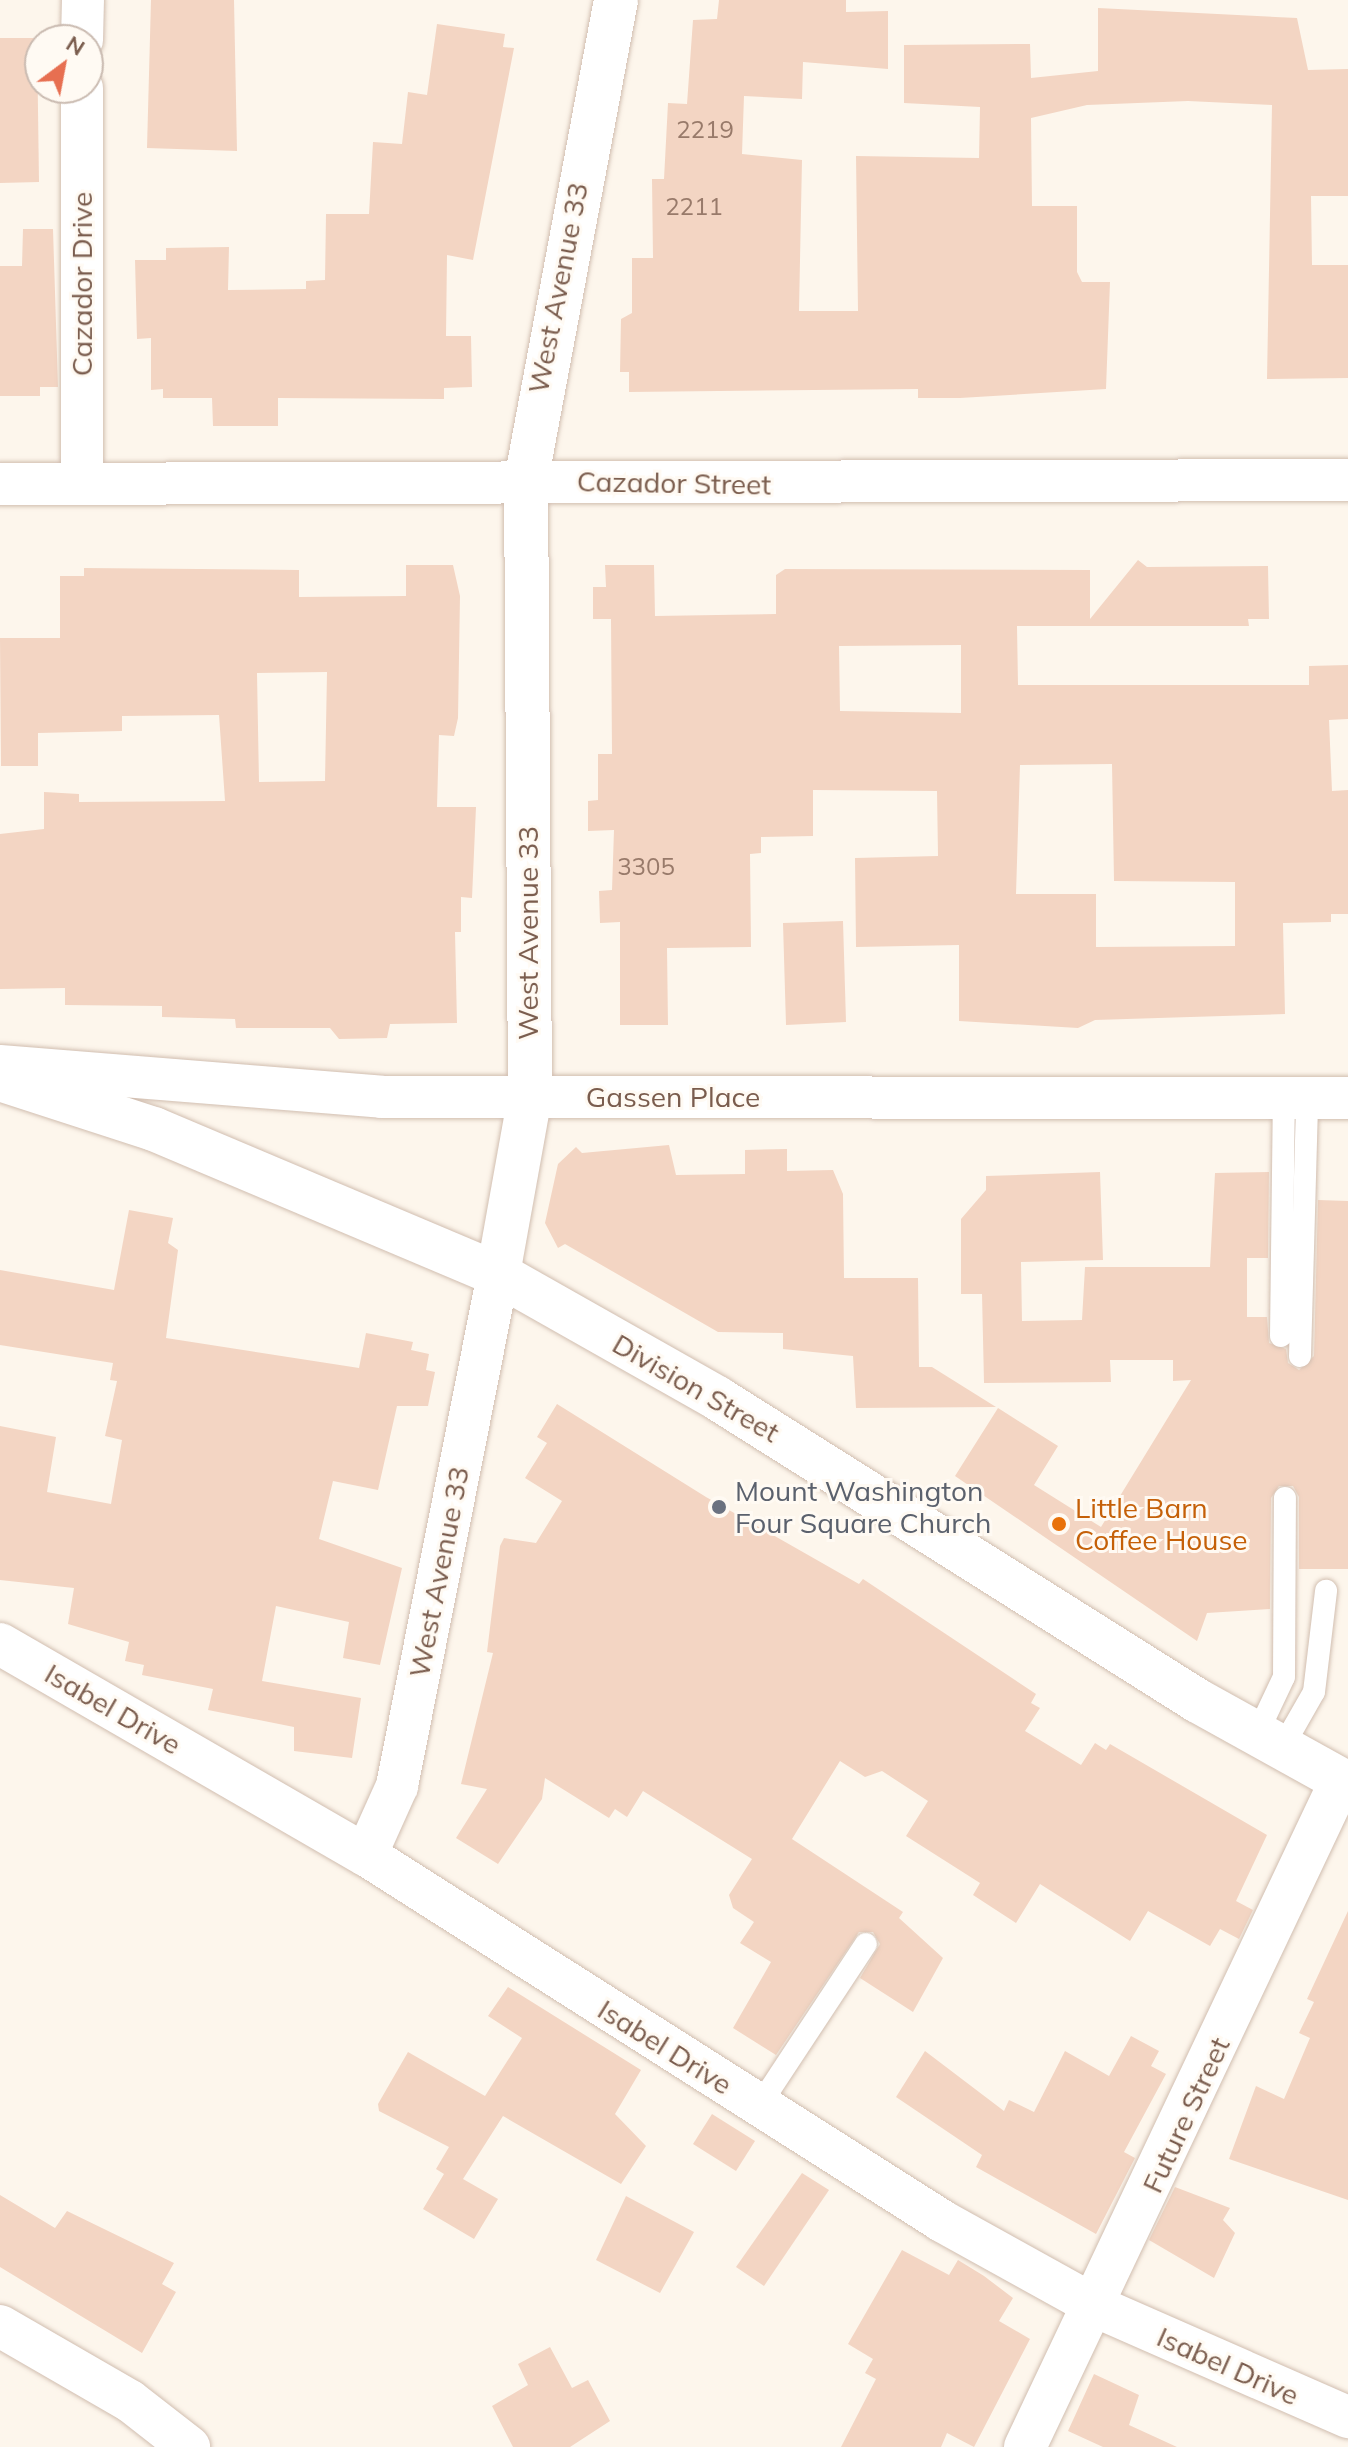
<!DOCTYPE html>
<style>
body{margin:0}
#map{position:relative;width:1348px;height:2447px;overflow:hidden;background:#fdf6ec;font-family:Mulish,sans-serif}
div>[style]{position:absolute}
.building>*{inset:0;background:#f3d5c3}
.roads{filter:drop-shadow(0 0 2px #d1beb0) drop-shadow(0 0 2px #d1beb0)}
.lane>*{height:22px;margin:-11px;padding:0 11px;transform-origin:11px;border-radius:11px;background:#fff}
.street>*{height:42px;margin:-21px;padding:0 21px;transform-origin:21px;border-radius:21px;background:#fff}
.secondary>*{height:44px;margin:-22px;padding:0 22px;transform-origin:22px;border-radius:22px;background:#fff}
.dots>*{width:22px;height:22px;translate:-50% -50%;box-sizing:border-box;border:4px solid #fffaf3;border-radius:50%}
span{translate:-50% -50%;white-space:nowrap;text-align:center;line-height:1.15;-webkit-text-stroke:6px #fffaf3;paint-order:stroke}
.number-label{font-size:24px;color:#987a6a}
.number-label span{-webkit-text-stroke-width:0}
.street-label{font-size:28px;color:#7a5c4d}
.worship-label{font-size:28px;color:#5b616d}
.left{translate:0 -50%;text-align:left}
.food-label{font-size:28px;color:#c56008}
.north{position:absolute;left:24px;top:24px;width:80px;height:80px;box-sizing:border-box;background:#fffaf3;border:2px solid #cabbb1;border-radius:50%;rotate:32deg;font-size:22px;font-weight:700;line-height:32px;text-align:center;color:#7a5c4d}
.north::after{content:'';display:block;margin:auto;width:28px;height:36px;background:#e76f51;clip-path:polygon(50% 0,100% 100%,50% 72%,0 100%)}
</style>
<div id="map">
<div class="building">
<i style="clip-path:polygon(151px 0,234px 0,237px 151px,147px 148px)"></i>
<i style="clip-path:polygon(719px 0,846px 0,846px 12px,888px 11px,888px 69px,803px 62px,802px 99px,744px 96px,742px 154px,802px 160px,799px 311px,858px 311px,856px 156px,979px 158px,980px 107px,904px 103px,904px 45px,1030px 44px,1031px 78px,1098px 71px,1098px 8px,1297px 18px,1308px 70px,1348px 69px,1348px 196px,1311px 196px,1312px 265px,1348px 265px,1348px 378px,1267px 379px,1272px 105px,1188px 101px,1087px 105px,1031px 118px,1032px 206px,1077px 206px,1077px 272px,1082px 282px,1110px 282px,1106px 389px,960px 398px,918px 398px,918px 389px,629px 392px,629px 372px,620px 372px,621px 319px,632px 313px,632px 258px,653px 258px,652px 179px,664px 179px,668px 103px,687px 104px,693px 20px,717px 19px)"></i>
<i style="clip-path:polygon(437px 24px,505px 34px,503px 47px,514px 48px,473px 260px,447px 255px,446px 336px,471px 336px,472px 387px,444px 388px,444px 399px,278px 398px,278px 426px,213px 426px,212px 398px,163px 398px,163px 389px,151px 390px,151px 338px,137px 339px,135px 260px,166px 260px,166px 248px,229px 247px,228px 290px,306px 289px,306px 281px,325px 280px,326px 214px,369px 214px,373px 142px,402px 144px,408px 92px,427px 95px)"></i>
<i style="clip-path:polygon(0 38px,37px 38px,39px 182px,0 183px)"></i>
<i style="clip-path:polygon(23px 229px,53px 229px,58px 387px,40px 387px,40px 396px,0 396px,0 266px,22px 266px)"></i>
<i style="clip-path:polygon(evenodd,1138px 560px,1147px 567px,1268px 566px,1269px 619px,1248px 619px,1249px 626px,1017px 626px,1018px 685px,1309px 685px,1309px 666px,1348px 665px,1348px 719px,1329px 720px,1332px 791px,1348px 790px,1348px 914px,1331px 914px,1331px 922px,1283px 923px,1285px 1014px,1095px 1020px,1078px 1028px,959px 1021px,959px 945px,856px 947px,855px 858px,938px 856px,937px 791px,813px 790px,813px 836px,761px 837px,761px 853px,750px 854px,751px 947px,667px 948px,668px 1025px,620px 1025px,620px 922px,600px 923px,599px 891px,612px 890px,614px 830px,588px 831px,588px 801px,598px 800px,598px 754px,612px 754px,611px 619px,593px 619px,593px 587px,606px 587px,605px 565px,654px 565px,655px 616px,776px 614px,776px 575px,785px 569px,1090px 570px,1090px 619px,1138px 560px,961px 645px,961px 713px,840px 711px,839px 646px,961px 645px,1138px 560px,1112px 764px,1114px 881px,1235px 882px,1235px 946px,1096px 947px,1096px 894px,1016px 894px,1020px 765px,1112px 764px)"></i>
<i style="clip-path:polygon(evenodd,406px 565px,453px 565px,460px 596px,458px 718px,454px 736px,439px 735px,437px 807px,476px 807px,472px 898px,461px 897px,461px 932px,455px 932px,457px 1023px,390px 1024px,387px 1038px,339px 1039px,330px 1028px,236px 1028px,235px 1019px,162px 1017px,162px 1006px,65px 1005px,65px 988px,0 989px,0 834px,44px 829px,44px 792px,79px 794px,79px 802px,225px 801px,219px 715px,122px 716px,122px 731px,38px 733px,38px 766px,1px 766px,0 638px,60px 638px,60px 576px,84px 576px,84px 568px,299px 570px,299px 597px,406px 596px,406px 565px,327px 672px,325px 781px,259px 782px,257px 673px,327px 672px)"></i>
<i style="clip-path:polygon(843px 921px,846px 1022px,786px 1025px,783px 923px)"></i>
<i style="clip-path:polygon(669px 1145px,676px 1175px,745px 1174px,745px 1150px,787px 1149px,787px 1171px,833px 1170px,843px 1194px,844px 1278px,918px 1278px,919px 1367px,932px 1367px,996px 1407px,856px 1408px,853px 1356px,783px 1349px,783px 1333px,718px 1332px,565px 1244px,558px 1248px,545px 1223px,558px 1164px,576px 1147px,582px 1153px)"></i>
<i style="clip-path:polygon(1100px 1172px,1103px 1260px,1021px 1262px,1022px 1321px,1082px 1320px,1085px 1267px,1210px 1267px,1215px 1173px,1269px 1172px,1268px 1258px,1247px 1258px,1247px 1317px,1267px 1317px,1269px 1343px,1286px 1349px,1288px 1363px,1299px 1370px,1314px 1356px,1318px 1200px,1348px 1201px,1348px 1569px,1299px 1569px,1299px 1497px,1293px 1486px,1279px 1486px,1271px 1498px,1270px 1609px,1207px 1613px,1197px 1641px,955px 1476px,998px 1408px,1058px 1446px,1034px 1485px,1101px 1527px,1191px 1380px,1173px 1381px,1173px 1360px,1110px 1360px,1111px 1382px,984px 1383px,982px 1294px,961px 1294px,961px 1219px,986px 1190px,986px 1176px)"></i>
<i style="clip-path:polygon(129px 1210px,173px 1218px,168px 1243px,178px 1250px,166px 1338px,359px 1368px,366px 1333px,413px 1342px,411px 1350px,429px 1354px,426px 1370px,435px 1372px,428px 1406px,397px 1406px,378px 1490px,333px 1481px,319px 1539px,402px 1568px,380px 1665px,343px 1658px,349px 1622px,276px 1606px,262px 1681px,361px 1698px,352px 1758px,294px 1751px,294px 1727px,208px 1710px,213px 1689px,142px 1675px,144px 1665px,125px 1661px,129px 1642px,68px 1624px,74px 1588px,0 1580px,0 1426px,56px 1437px,47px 1492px,111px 1504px,122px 1440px,105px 1436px,117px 1381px,110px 1380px,113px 1363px,0 1345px,0 1270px,114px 1290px)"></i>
<i style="clip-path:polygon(557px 1404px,706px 1497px,859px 1584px,863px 1579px,1036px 1694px,1031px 1703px,1040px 1708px,1025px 1731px,1081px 1765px,1095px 1743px,1106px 1750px,1110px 1744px,1267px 1835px,1236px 1901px,1253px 1910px,1239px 1939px,1220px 1929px,1210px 1946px,1148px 1911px,1130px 1941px,1040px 1884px,1016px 1923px,973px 1895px,980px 1883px,906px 1836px,928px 1801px,882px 1771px,865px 1777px,840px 1761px,792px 1839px,903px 1912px,899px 1918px,943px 1958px,913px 2012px,860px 1978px,880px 1944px,873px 1932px,859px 1932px,776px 2055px,733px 2028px,771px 1962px,740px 1943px,754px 1922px,733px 1908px,729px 1895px,752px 1859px,643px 1791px,627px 1817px,615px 1809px,609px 1818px,545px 1778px,542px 1799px,498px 1864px,456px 1838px,487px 1789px,461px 1784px,493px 1653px,487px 1652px,500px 1546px,504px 1538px,536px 1543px,562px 1501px,525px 1478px,547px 1443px,537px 1437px)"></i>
<i style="clip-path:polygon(1348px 1911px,1348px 2200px,1229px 2159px,1256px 2086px,1284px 2099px,1310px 2038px,1299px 2033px,1314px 2002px,1307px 1999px)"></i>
<i style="clip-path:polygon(508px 1987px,641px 2070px,615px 2114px,646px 2146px,621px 2184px,503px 2116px,463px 2179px,498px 2199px,474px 2239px,423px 2209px,444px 2174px,436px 2169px,449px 2147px,379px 2111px,378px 2104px,408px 2052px,485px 2096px,522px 2038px,488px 2016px)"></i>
<i style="clip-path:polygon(1131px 2036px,1159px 2051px,1151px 2066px,1166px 2074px,1124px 2152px,1135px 2158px,1096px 2234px,976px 2167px,982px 2155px,896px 2097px,925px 2051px,1004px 2111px,1009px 2100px,1034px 2112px,1065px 2051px,1109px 2076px)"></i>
<i style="clip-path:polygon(712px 2114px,755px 2141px,736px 2171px,693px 2144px)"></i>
<i style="clip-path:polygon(802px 2173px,829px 2190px,764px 2286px,736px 2267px)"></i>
<i style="clip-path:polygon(1175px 2187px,1230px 2208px,1223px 2220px,1235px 2233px,1214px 2278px,1149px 2240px)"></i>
<i style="clip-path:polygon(0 2195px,55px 2228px,67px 2211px,174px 2263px,162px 2284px,176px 2292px,142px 2353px,0 2267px)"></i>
<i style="clip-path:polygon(626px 2196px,694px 2232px,660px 2293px,596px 2260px)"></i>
<i style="clip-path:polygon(902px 2250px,949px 2275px,958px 2260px,984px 2276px,1013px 2298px,999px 2321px,1030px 2339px,974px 2447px,947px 2433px,941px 2447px,841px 2447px,876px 2379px,865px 2373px,873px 2359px,848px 2344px)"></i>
<i style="clip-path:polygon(550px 2347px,572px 2388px,588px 2380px,610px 2421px,570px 2447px,513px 2447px,492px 2406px,528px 2385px,518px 2364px)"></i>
<i style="clip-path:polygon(1094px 2374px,1139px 2395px,1129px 2425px,1177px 2447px,1103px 2447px,1068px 2431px)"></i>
</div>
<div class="roads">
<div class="lane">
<i style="left:1281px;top:1336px;width:238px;rotate:-89.3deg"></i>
<i style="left:1300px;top:1356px;width:258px;rotate:-88.4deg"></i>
<i style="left:1257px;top:1734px;width:63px;rotate:-64.7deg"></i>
<i style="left:1284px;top:1677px;width:179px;rotate:-89.7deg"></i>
<i style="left:1282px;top:1748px;width:64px;rotate:-60.3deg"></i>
<i style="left:1314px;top:1692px;width:102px;rotate:-83.2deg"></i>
<i style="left:759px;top:2106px;width:194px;rotate:-56.6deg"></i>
</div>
<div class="street">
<i style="left:82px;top:40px;width:40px;rotate:-88.6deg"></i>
<i style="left:82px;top:480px;width:392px;rotate:-90deg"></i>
<i style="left:0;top:484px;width:1348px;rotate:-0.17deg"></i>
<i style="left:0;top:1066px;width:383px;rotate:4.6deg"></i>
<i style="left:382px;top:1097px;width:966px;rotate:0.06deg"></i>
<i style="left:0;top:1644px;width:422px;rotate:30deg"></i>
<i style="left:366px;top:1855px;width:682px;rotate:32.43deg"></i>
<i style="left:942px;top:2221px;width:177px;rotate:29deg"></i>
<i style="left:1097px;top:2307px;width:274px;rotate:23.7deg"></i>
<i style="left:366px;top:1855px;width:76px;rotate:-65.8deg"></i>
<i style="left:397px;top:1786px;width:522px;rotate:-78.84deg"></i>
<i style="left:0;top:2326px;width:150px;rotate:30deg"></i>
<i style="left:130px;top:2401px;width:75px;rotate:37.9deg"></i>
<i style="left:1025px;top:2447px;width:738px;rotate:-64.65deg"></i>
</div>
<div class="secondary">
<i style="left:0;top:1079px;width:162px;rotate:18deg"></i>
<i style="left:154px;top:1129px;width:373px;rotate:22.9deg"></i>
<i style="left:498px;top:1274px;width:252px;rotate:29.5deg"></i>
<i style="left:717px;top:1398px;width:568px;rotate:32.21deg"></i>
<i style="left:1198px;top:1701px;width:171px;rotate:29deg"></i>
<i style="left:498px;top:1274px;width:180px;rotate:-79.8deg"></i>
<i style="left:530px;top:1097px;width:616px;rotate:-90.37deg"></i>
<i style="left:526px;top:481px;width:489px;rotate:-79.4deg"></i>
</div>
</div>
<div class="dots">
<i style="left:719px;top:1507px;background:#6b7280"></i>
<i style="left:1059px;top:1524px;background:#e8710a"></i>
</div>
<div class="number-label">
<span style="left:705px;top:130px">2219</span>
<span style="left:694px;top:207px">2211</span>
<span style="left:646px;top:867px">3305</span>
</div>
<div class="street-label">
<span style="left:82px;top:284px;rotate:-90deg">Cazador Drive</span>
<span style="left:558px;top:288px;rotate:-79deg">West Avenue 33</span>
<span style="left:674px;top:483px;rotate:1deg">Cazador Street</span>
<span style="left:528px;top:933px;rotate:-90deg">West Avenue 33</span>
<span style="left:673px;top:1097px">Gassen Place</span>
<span style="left:696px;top:1388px;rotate:30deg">Division Street</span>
<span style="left:439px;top:1572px;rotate:-79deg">West Avenue 33</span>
<span style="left:113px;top:1709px;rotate:30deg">Isabel Drive</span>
<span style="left:665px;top:2047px;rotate:32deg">Isabel Drive</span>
<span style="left:1186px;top:2115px;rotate:-65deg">Future Street</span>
<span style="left:1228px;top:2366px;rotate:24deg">Isabel Drive</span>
</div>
<div class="worship-label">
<span class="left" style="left:735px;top:1507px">Mount Washington<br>Four Square Church</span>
</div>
<div class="food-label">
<span class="left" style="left:1075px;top:1524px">Little Barn<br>Coffee House</span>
</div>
<div class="north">N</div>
</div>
